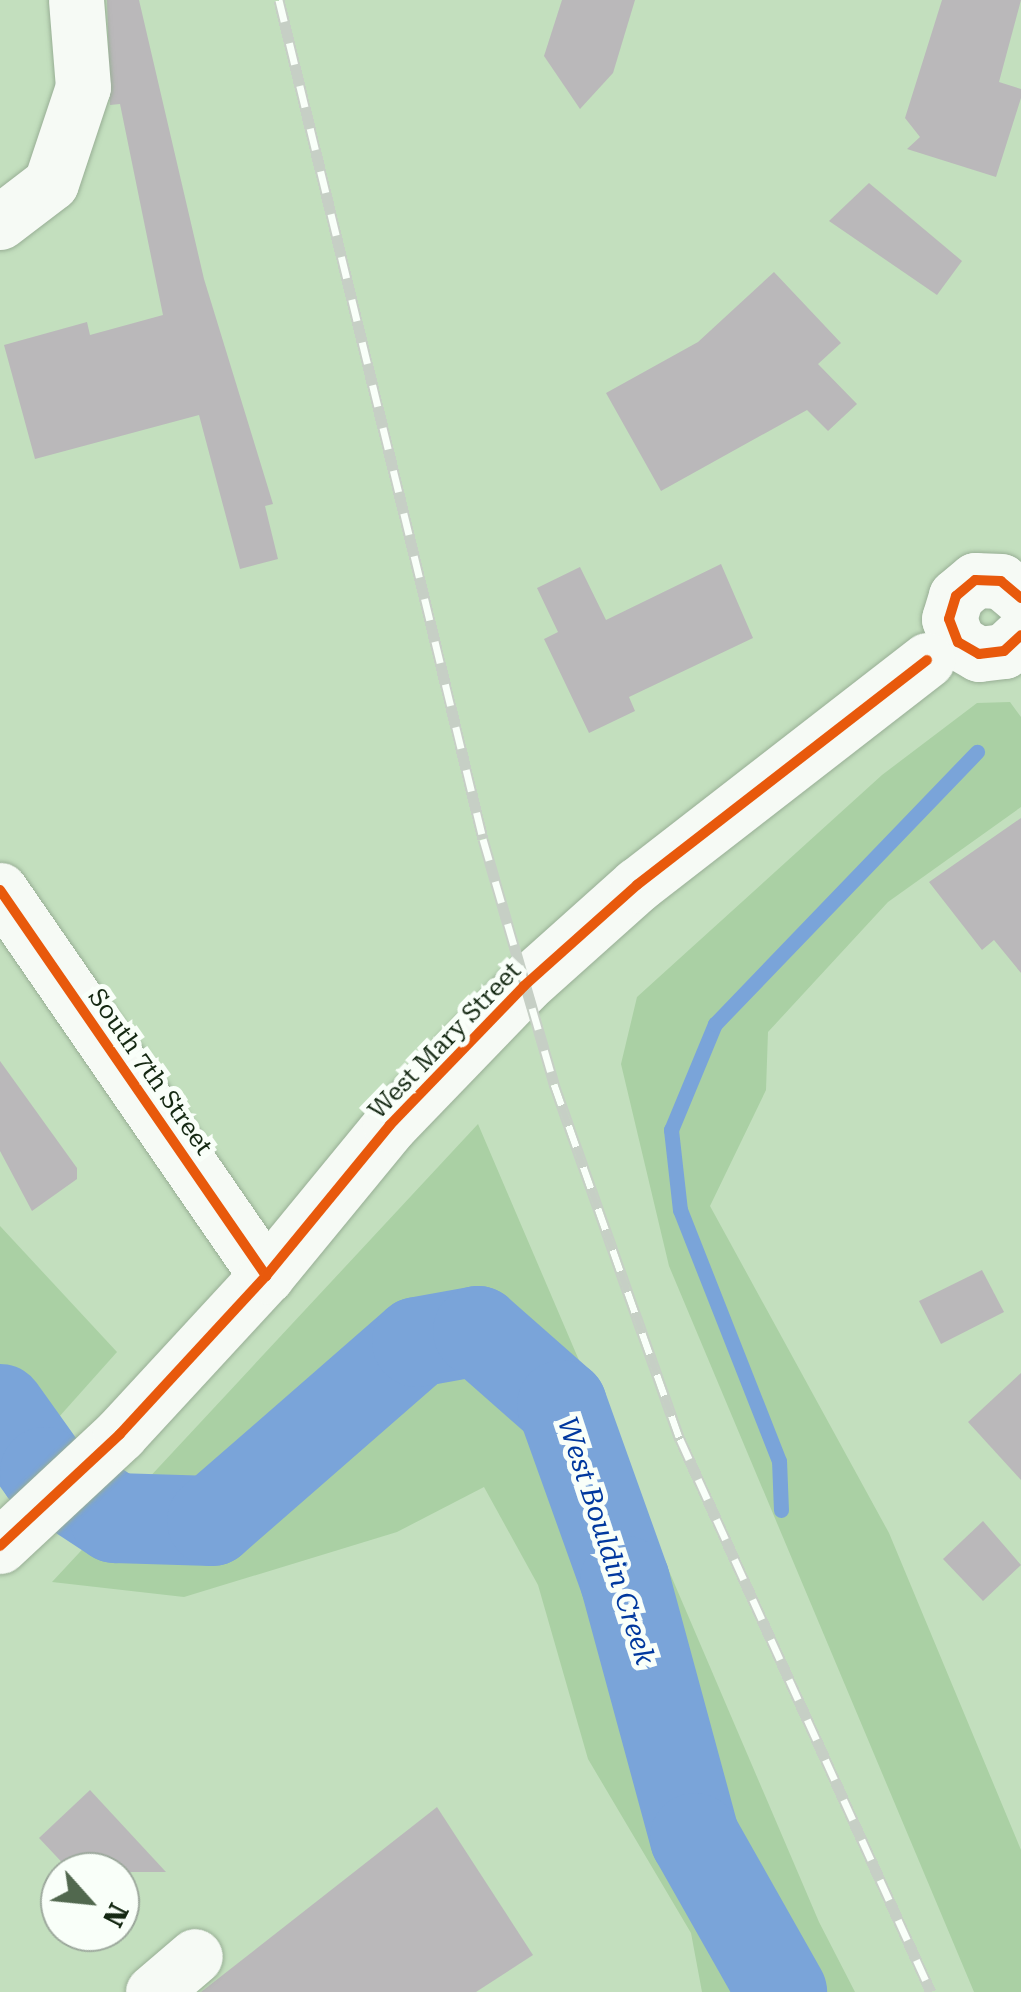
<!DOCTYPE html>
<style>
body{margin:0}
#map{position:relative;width:1021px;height:1992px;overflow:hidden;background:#c3dfbe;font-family:"Roboto Serif",serif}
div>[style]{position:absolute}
.green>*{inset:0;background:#aad0a4}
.stream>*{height:15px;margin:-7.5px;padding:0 7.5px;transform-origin:7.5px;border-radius:7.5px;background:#7aa4d9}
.river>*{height:90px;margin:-45px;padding:0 45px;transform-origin:45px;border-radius:45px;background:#7aa4d9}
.building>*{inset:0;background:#bab8ba}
.roads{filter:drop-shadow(0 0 2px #98ae95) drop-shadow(0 0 2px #98ae95)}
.minor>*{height:55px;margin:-27.5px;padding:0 27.5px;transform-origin:27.5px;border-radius:27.5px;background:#f6faf5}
.rail>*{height:11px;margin-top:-5.5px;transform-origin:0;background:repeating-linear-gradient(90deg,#f9fff9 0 22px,#c6cfc5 0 44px);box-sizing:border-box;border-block:2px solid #c6cfc5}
.cycleway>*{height:10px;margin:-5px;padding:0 5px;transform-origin:5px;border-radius:5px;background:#e8590c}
span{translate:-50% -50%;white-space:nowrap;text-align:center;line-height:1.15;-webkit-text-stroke:10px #f9fff9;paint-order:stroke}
.street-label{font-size:25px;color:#142812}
.water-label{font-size:28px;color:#00389e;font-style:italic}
.north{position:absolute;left:40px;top:1852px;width:100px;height:100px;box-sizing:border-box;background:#f9fff9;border:2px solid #9da99d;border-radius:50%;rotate:117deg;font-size:28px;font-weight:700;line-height:40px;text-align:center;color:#142812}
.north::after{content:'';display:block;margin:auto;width:35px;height:45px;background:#51684e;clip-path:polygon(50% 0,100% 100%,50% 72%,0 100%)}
</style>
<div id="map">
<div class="green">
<i style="clip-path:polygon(1010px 702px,1021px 717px,1021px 807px,888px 902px,768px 1032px,766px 1090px,710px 1206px,889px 1533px,1021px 1850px,1021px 1992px,974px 1992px,669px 1266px,621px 1064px,637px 997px,882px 775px,977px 703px)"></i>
<i style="clip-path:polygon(478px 1124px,819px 1922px,855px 1992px,702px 1992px,691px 1933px,588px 1759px,538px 1585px,484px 1487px,397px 1532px,184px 1597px,52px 1582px)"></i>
<i style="clip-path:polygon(0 1226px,117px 1352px,0 1483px)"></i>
</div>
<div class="stream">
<i style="left:781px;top:1510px;width:49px;rotate:-92.3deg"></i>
<i style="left:779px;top:1461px;width:270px;rotate:-111.5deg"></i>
<i style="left:680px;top:1210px;width:81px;rotate:-96.4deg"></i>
<i style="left:671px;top:1130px;width:115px;rotate:-67.5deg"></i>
<i style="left:715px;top:1024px;width:378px;rotate:-46.1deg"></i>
<i style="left:625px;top:1581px;width:35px;rotate:-16deg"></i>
</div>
<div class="river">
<i style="left:0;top:1409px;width:77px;rotate:54.5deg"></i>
<i style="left:45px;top:1472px;width:84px;rotate:33.3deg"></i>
<i style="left:115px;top:1518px;width:97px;rotate:1.8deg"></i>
<i style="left:212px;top:1521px;width:272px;rotate:-41.1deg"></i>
<i style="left:417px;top:1342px;width:62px;rotate:-10.2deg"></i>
<i style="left:478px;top:1331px;width:112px;rotate:41.4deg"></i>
<i style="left:562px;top:1405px;width:187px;rotate:70.3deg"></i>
<i style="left:625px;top:1581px;width:266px;rotate:74.8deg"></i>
<i style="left:695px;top:1838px;width:177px;rotate:60.5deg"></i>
</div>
<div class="building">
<i style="clip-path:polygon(107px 0,139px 0,204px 279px,273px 504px,265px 506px,278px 559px,240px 569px,199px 415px,35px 459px,4px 345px,87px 322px,90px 335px,163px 315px,120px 104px,110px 105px)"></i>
<i style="clip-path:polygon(562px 0,635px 0,613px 73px,580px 109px,544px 56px)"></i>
<i style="clip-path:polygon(942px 0,1021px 0,999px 82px,1021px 89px,1021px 98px,996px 177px,907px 149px,920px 137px,905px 118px)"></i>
<i style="clip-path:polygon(869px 183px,962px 261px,937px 295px,829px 221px)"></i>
<i style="clip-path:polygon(774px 272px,841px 343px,818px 364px,857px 404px,828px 431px,807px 410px,661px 491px,606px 393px,698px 342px)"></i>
<i style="clip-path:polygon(721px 564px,753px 638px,629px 697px,635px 711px,589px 733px,544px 639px,558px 632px,537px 588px,580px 567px,606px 620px)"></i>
<i style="clip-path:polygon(1021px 818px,1021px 973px,994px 940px,982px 950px,929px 882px)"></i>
<i style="clip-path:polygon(0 1061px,77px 1168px,77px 1179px,32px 1211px,0 1151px)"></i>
<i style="clip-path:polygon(982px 1270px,1004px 1312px,941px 1344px,919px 1301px)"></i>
<i style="clip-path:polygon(1021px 1373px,1021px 1480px,968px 1422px)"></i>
<i style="clip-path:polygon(983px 1521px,1021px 1565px,983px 1601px,943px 1559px)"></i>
<i style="clip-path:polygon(90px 1790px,166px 1872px,71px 1872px,39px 1838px)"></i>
<i style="clip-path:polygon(437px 1807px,533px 1955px,476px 1992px,201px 1992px)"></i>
</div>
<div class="roads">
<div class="minor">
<i style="left:0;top:222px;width:64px;rotate:-37.4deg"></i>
<i style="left:51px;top:183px;width:101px;rotate:-71.6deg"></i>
<i style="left:83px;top:87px;width:87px;rotate:-94.6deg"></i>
<i style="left:1021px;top:598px;width:26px;rotate:-140deg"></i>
<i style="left:1001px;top:581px;width:26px;rotate:-178deg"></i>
<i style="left:975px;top:580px;width:25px;rotate:140deg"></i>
<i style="left:956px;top:596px;width:24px;rotate:107deg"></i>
<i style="left:949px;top:619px;width:25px;rotate:69deg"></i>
<i style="left:958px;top:642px;width:24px;rotate:30deg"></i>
<i style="left:979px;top:654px;width:25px;rotate:-7deg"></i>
<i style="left:1004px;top:651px;width:23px;rotate:-43deg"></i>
<i style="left:0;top:890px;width:469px;rotate:55.4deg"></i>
<i style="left:0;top:1546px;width:164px;rotate:-43deg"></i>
<i style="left:120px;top:1434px;width:215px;rotate:-47.3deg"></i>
<i style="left:266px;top:1276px;width:195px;rotate:-50.6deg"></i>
<i style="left:390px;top:1125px;width:193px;rotate:-46deg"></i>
<i style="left:524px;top:986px;width:152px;rotate:-41.8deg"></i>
<i style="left:637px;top:885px;width:367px;rotate:-37.8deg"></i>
<i style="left:153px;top:1992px;width:55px;rotate:-40.6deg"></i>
</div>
</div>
<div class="rail">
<i style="left:279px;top:0;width:863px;rotate:76.33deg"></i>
<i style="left:483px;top:839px;width:255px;rotate:73.8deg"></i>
<i style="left:554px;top:1084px;width:377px;rotate:70.5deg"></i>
<i style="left:680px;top:1439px;width:607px;rotate:65.59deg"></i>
</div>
<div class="cycleway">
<i style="left:1021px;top:598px;width:26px;rotate:-140deg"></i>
<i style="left:1001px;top:581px;width:26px;rotate:-178deg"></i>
<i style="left:975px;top:580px;width:25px;rotate:140deg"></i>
<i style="left:956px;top:596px;width:24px;rotate:107deg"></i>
<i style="left:949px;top:619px;width:25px;rotate:69deg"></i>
<i style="left:958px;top:642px;width:24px;rotate:30deg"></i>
<i style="left:979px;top:654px;width:25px;rotate:-7deg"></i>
<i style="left:1004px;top:651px;width:23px;rotate:-43deg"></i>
<i style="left:0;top:890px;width:469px;rotate:55.4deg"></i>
<i style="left:0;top:1546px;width:164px;rotate:-43deg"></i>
<i style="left:120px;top:1434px;width:215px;rotate:-47.3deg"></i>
<i style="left:266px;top:1276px;width:195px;rotate:-50.6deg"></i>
<i style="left:390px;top:1125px;width:193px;rotate:-46deg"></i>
<i style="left:524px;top:986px;width:152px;rotate:-41.8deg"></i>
<i style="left:637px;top:885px;width:367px;rotate:-37.8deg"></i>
</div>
<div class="street-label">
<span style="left:445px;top:1041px;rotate:-46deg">West Mary Street</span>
<span style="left:150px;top:1072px;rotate:55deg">South 7th Street</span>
</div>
<div class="water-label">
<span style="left:606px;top:1541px;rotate:72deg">West Bouldin Creek</span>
</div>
<div class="north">N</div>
</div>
